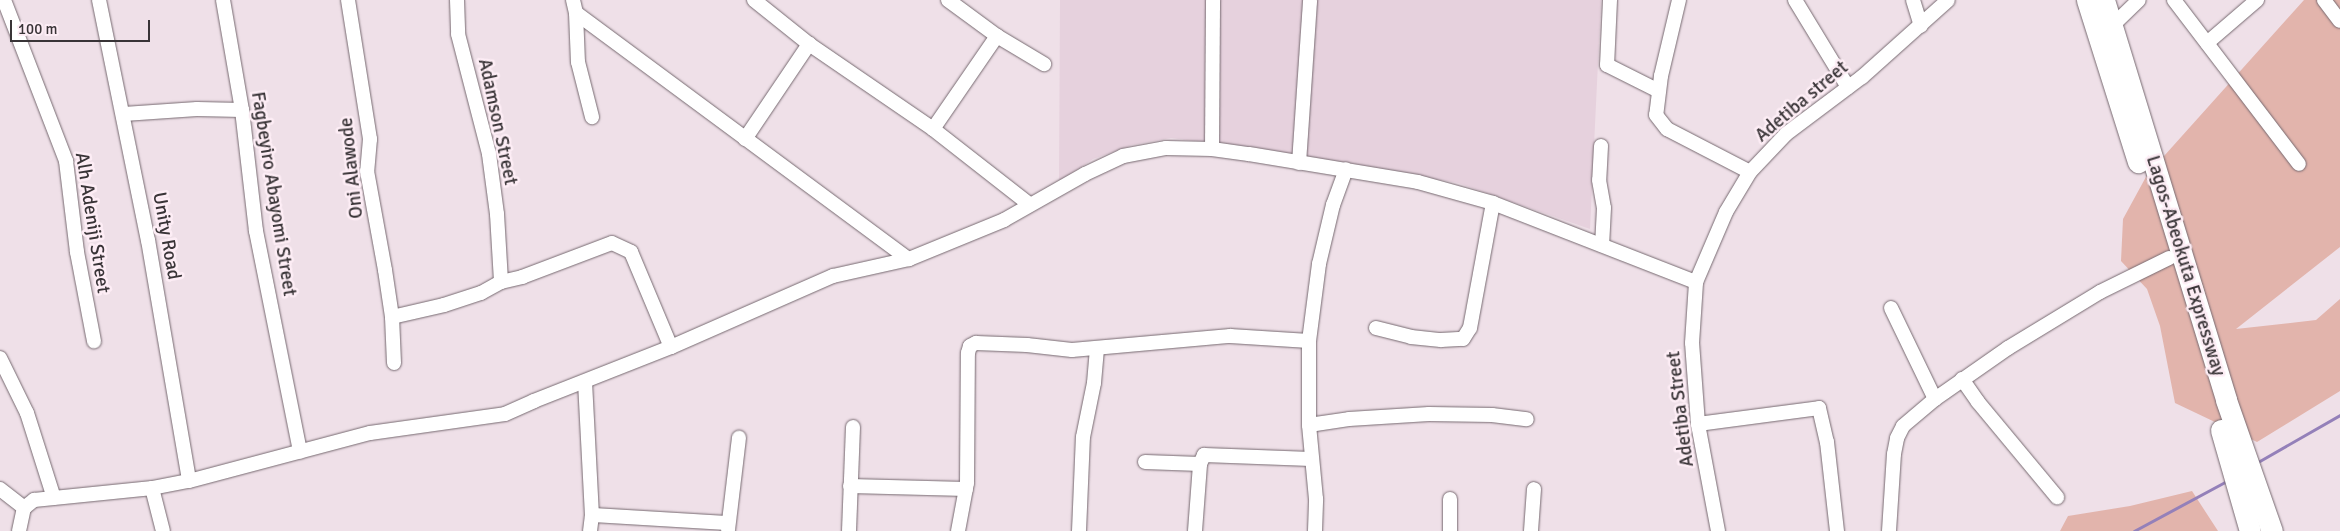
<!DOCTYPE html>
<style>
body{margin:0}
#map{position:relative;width:2340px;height:531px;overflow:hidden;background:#efe0e8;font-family:Signika,sans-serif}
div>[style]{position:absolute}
.built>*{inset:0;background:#e6d1dd}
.green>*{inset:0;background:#e2b4ac}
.stream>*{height:2.5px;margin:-1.25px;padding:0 1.25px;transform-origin:1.25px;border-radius:1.25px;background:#9480b9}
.roads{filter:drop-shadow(0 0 1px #766970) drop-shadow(0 0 1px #766970)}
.minor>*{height:14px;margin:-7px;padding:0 7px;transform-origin:7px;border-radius:7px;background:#fff}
.highway>*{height:21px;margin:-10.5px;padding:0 10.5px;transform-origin:10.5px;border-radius:10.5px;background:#fff}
span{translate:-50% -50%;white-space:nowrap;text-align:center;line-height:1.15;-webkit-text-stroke:5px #fdedf5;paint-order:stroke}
.street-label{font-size:19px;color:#393437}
.scale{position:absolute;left:10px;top:20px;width:140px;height:22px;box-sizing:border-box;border:2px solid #393437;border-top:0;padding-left:6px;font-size:15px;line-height:18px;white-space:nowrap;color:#393437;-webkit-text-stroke:4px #fdedf5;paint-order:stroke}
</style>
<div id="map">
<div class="built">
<i style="clip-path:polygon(1060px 0,1601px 0,1590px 229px,1458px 183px,1281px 152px,1171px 138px,1132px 145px,1093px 159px,1059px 182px)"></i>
</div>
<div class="green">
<i style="clip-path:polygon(2304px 0,2340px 0,2340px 247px,2236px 329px,2316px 320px,2340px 299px,2340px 391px,2257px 442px,2175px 403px,2160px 326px,2147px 289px,2121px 261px,2123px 219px,2147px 175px)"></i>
<i style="clip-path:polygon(2192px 491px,2218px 531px,2060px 531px,2068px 516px,2130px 506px)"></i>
</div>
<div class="stream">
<i style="left:2258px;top:462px;width:95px;rotate:-29.8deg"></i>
<i style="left:2134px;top:531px;width:106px;rotate:-28.3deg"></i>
</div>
<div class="roads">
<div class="minor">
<i style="left:4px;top:0;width:173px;rotate:68.9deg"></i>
<i style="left:66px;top:161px;width:92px;rotate:83.1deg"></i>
<i style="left:77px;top:252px;width:91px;rotate:79.2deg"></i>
<i style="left:99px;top:0;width:245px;rotate:78.5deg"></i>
<i style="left:148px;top:240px;width:244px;rotate:80.3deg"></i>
<i style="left:223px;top:0;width:112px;rotate:80.2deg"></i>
<i style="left:242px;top:110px;width:122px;rotate:83.4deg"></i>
<i style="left:256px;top:231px;width:225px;rotate:78.7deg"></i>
<i style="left:348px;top:0;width:141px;rotate:81deg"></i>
<i style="left:370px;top:139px;width:32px;rotate:95deg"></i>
<i style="left:367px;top:171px;width:101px;rotate:79.7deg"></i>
<i style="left:385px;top:270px;width:48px;rotate:81.5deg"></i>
<i style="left:392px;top:317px;width:46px;rotate:87.5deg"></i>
<i style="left:457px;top:0;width:34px;rotate:88deg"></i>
<i style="left:458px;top:34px;width:124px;rotate:75.5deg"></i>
<i style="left:489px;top:154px;width:61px;rotate:82.4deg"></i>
<i style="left:497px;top:214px;width:68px;rotate:86.6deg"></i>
<i style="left:573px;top:0;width:13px;rotate:77deg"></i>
<i style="left:576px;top:13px;width:49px;rotate:87.7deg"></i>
<i style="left:578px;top:62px;width:57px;rotate:75.7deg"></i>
<i style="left:754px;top:0;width:70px;rotate:38.7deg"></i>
<i style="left:809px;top:44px;width:150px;rotate:34.4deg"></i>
<i style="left:933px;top:129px;width:122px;rotate:38deg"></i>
<i style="left:948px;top:0;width:61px;rotate:36.3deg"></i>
<i style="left:997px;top:36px;width:55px;rotate:30.8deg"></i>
<i style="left:1610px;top:0;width:65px;rotate:92.6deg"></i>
<i style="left:1607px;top:65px;width:58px;rotate:26.6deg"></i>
<i style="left:1679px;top:0;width:78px;rotate:103.3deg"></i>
<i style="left:1661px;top:76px;width:39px;rotate:97deg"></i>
<i style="left:1656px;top:115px;width:18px;rotate:52deg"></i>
<i style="left:1667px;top:129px;width:93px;rotate:27.4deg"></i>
<i style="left:1795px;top:0;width:102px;rotate:58.7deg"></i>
<i style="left:1913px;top:0;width:27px;rotate:73deg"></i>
<i style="left:2174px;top:0;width:206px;rotate:52.7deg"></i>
<i style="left:2324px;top:0;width:26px;rotate:53deg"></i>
<i style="left:576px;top:13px;width:414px;rotate:36.5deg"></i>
<i style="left:2112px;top:26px;width:37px;rotate:-44deg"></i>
<i style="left:2207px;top:43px;width:66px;rotate:-40.7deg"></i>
<i style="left:124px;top:114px;width:73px;rotate:-3.9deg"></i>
<i style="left:197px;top:109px;width:45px;rotate:1.3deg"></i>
<i style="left:933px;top:129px;width:113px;rotate:-55.5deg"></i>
<i style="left:745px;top:139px;width:115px;rotate:-56deg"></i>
<i style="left:1601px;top:146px;width:34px;rotate:93deg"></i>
<i style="left:1599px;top:180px;width:28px;rotate:80deg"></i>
<i style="left:1604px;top:208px;width:37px;rotate:93deg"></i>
<i style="left:1212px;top:149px;width:149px;rotate:-89.6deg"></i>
<i style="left:1299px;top:163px;width:163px;rotate:-86.1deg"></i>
<i style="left:1891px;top:308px;width:101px;rotate:64.2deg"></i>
<i style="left:392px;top:317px;width:53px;rotate:-13deg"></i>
<i style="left:444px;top:305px;width:39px;rotate:-18deg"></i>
<i style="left:481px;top:293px;width:23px;rotate:-29deg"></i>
<i style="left:501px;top:282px;width:22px;rotate:-13deg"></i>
<i style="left:522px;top:277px;width:96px;rotate:-20.7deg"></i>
<i style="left:612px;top:243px;width:21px;rotate:25deg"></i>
<i style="left:631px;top:252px;width:103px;rotate:67.2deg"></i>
<i style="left:1376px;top:328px;width:36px;rotate:14deg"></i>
<i style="left:1411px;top:337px;width:30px;rotate:6deg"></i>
<i style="left:1441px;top:340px;width:22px;rotate:-3deg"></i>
<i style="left:1463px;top:339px;width:13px;rotate:-58deg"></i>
<i style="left:1470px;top:328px;width:127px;rotate:-79.6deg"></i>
<i style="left:0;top:358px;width:61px;rotate:63.9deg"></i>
<i style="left:27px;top:413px;width:89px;rotate:72.4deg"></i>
<i style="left:1962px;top:379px;width:28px;rotate:55deg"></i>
<i style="left:1978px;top:402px;width:124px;rotate:50.3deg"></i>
<i style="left:585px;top:382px;width:133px;rotate:87deg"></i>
<i style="left:592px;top:515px;width:16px;rotate:97deg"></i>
<i style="left:1698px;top:424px;width:122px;rotate:-7.5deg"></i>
<i style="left:1819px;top:408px;width:35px;rotate:77deg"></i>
<i style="left:1827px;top:442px;width:90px;rotate:83.6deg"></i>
<i style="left:1309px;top:425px;width:40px;rotate:-8.5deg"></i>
<i style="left:1349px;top:419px;width:80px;rotate:-3.6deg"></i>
<i style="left:1429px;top:414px;width:63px;rotate:0.9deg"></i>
<i style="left:1492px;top:415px;width:35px;rotate:7deg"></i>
<i style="left:1145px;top:462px;width:55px;rotate:2.1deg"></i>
<i style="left:850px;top:486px;width:116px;rotate:1.5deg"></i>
<i style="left:152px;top:488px;width:44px;rotate:75.7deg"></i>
<i style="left:0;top:489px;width:31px;rotate:38deg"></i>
<i style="left:1450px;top:499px;width:32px;rotate:90deg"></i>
<i style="left:592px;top:515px;width:136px;rotate:3.4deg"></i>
<i style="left:728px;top:530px;width:93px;rotate:-83.2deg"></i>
<i style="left:19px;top:531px;width:24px;rotate:-78deg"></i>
<i style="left:24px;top:508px;width:13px;rotate:-39deg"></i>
<i style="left:34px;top:500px;width:119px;rotate:-5.8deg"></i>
<i style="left:152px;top:488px;width:38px;rotate:-11deg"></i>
<i style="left:189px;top:481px;width:187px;rotate:-14.9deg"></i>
<i style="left:370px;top:433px;width:136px;rotate:-8deg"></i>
<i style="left:505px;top:414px;width:32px;rotate:-24deg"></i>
<i style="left:534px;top:401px;width:147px;rotate:-21.5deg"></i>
<i style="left:671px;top:347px;width:177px;rotate:-23.7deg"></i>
<i style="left:833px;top:276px;width:78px;rotate:-12.6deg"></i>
<i style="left:909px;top:259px;width:103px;rotate:-22.3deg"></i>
<i style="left:1004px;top:220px;width:93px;rotate:-29.6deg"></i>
<i style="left:1085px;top:174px;width:42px;rotate:-25.3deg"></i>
<i style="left:1123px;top:156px;width:44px;rotate:-10.5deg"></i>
<i style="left:1166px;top:148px;width:46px;rotate:1.2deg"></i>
<i style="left:1212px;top:149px;width:37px;rotate:8deg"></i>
<i style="left:1249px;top:154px;width:171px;rotate:9.4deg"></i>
<i style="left:1418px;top:182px;width:78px;rotate:15.6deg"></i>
<i style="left:1493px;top:203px;width:218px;rotate:21.3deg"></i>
<i style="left:849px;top:531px;width:104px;rotate:-87.8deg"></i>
<i style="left:958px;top:531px;width:49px;rotate:-79.4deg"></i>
<i style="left:967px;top:483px;width:130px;rotate:-89.6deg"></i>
<i style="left:968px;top:353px;width:7px;rotate:-74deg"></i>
<i style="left:970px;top:346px;width:7px;rotate:-27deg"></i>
<i style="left:976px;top:343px;width:51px;rotate:2.2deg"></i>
<i style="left:1027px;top:345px;width:45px;rotate:6.3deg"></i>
<i style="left:1072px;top:350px;width:159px;rotate:-5.1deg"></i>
<i style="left:1230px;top:336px;width:79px;rotate:3.6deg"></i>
<i style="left:1079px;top:531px;width:94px;rotate:-87.6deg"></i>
<i style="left:1083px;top:437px;width:55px;rotate:-78.5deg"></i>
<i style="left:1094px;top:383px;width:35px;rotate:-85deg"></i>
<i style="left:1195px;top:531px;width:67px;rotate:-85.7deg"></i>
<i style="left:1200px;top:464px;width:10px;rotate:-66deg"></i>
<i style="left:1204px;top:455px;width:107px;rotate:2.1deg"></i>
<i style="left:1315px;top:531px;width:32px;rotate:-88deg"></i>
<i style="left:1316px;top:499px;width:74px;rotate:-95.4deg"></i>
<i style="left:1309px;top:425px;width:84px;rotate:-90deg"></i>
<i style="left:1309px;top:341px;width:78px;rotate:-82.6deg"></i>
<i style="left:1319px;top:264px;width:61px;rotate:-76.7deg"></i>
<i style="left:1333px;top:205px;width:38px;rotate:-70deg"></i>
<i style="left:1531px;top:531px;width:42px;rotate:-85.9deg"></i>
<i style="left:1718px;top:531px;width:109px;rotate:-100.6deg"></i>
<i style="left:1698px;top:424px;width:81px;rotate:-94.2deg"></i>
<i style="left:1692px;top:343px;width:61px;rotate:-86.2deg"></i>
<i style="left:1696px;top:282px;width:76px;rotate:-66.8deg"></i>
<i style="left:1726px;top:212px;width:47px;rotate:-59deg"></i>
<i style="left:1750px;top:172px;width:52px;rotate:-46.5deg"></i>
<i style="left:1786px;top:134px;width:95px;rotate:-36.9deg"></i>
<i style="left:1862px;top:77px;width:115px;rotate:-41.8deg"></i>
<i style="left:1889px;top:531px;width:77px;rotate:-86.3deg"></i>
<i style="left:1894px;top:454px;width:16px;rotate:-79deg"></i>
<i style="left:1897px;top:438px;width:13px;rotate:-63deg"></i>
<i style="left:1903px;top:426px;width:42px;rotate:-40.2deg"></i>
<i style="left:1935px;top:399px;width:89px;rotate:-34.9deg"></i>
<i style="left:2008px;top:348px;width:108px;rotate:-31.3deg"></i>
<i style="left:2100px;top:292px;width:77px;rotate:-26.2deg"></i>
</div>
<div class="highway">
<i style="left:2087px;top:0;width:170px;rotate:72.5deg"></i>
<i style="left:2104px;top:0;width:418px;rotate:73deg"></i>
<i style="left:2226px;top:400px;width:139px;rotate:70.7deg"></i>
<i style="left:2221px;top:430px;width:105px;rotate:74deg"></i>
</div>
</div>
<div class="street-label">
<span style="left:1802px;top:102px;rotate:-40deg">Adetiba street</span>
<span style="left:497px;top:122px;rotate:78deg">Adamson Street</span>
<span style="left:352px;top:168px;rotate:-96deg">Oni Alawode</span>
<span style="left:273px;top:194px;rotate:81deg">Fagbeyiro Abayomi Street</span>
<span style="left:92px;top:223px;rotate:81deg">Alh Adeniji Street</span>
<span style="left:166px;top:236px;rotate:80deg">Unity Road</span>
<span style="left:2185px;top:266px;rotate:73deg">Lagos-Abeokuta Expressway</span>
<span style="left:1681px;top:409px;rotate:-97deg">Adetiba Street</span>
</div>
<div class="scale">100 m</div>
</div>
